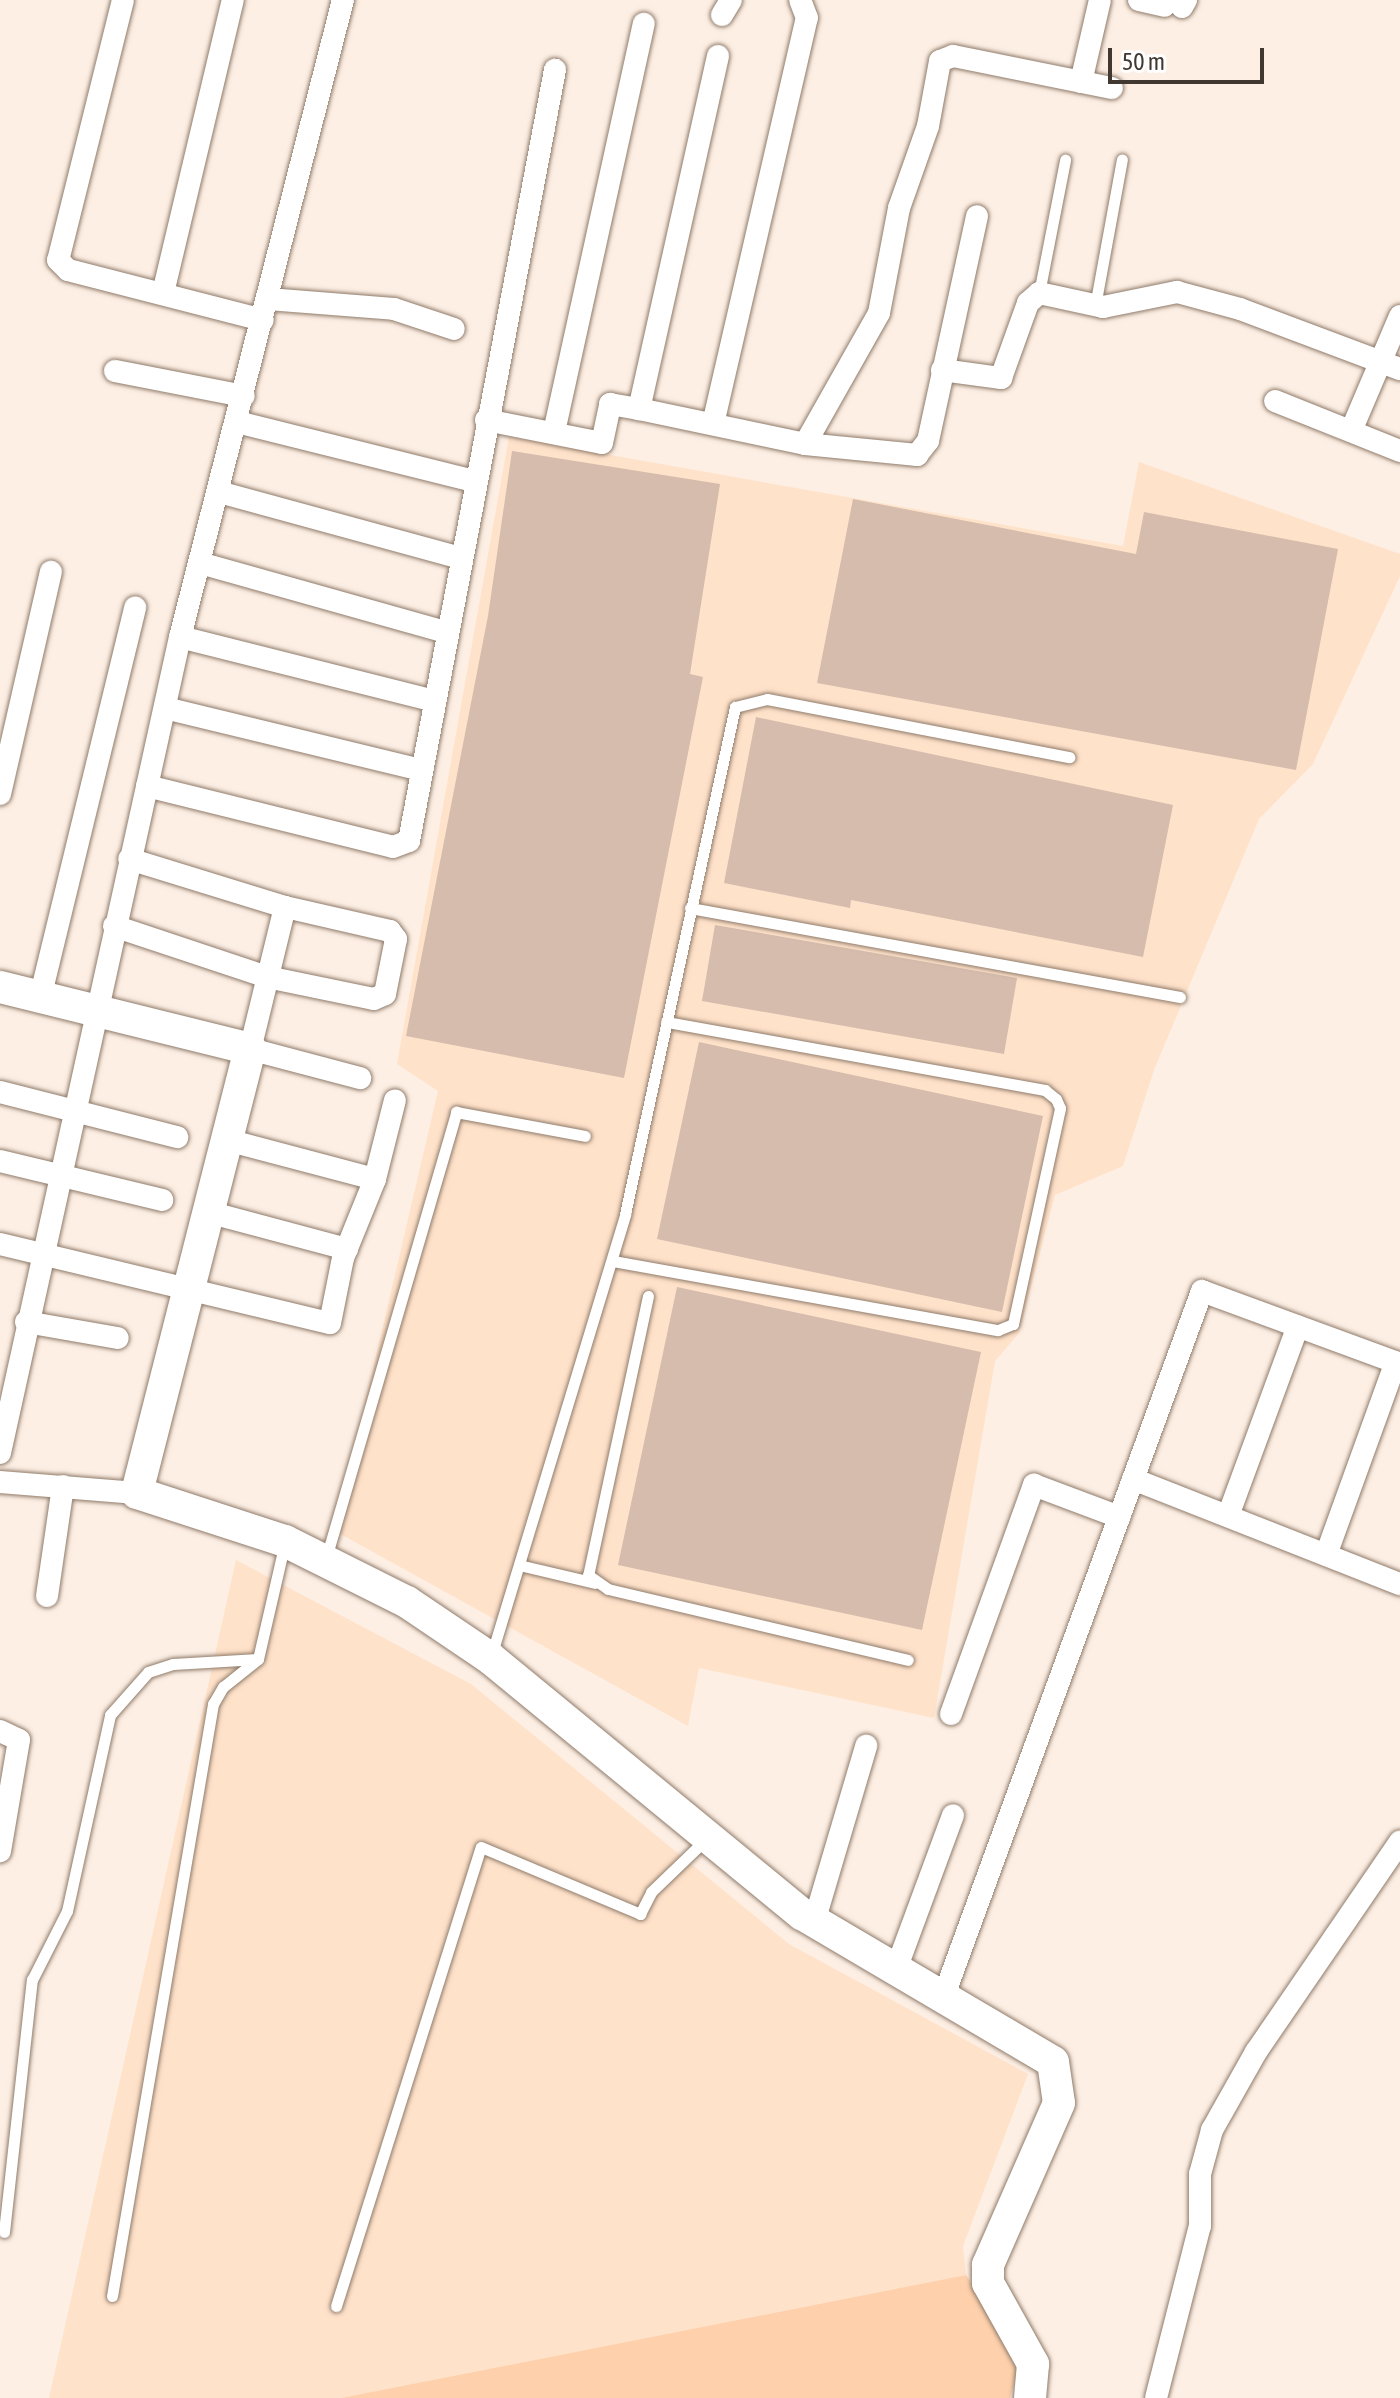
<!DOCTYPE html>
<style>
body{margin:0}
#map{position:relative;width:1400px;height:2398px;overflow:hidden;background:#fdefe4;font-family:"Asap Condensed",sans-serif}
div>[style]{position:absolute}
.built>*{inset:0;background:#ffe2ca}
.green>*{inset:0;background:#fed1ac}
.building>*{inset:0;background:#d5bcad}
.roads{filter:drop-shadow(0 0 2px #8f7b6a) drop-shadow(0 0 2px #8f7b6a)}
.lane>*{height:11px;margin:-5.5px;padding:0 5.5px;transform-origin:5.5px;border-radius:5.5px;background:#fff}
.street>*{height:22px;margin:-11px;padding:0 11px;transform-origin:11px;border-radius:11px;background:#fff}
.secondary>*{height:32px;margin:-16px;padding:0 16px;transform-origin:16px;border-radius:16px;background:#fff}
span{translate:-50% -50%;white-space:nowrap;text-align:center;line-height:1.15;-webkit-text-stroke:6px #fff;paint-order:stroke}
.scale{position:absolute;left:1108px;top:48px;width:156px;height:36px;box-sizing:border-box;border:4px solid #413831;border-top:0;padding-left:10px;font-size:24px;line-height:28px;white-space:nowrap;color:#413831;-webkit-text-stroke:6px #fff;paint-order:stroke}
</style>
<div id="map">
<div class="built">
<i style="clip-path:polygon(509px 437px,1123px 546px,1139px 462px,1400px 554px,1400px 576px,1313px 764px,1259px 819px,1154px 1070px,1123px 1166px,1055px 1195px,1019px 1333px,995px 1361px,934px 1718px,699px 1668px,688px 1726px,335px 1531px,438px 1091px,397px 1064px)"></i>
<i style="clip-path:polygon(236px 1560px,471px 1684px,789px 1944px,1028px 2074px,963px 2246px,966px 2275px,341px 2398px,49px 2398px)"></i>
</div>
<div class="green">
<i style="clip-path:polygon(966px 2275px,1021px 2356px,1010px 2398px,341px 2398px)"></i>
</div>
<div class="building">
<i style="clip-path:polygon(512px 451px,720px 484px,690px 674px,703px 677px,624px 1078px,406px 1036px,488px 616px)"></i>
<i style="clip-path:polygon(853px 499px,1136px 554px,1144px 512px,1338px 549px,1296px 770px,817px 683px)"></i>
<i style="clip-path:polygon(756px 717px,1173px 805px,1143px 957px,851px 900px,850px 908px,724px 883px)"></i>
<i style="clip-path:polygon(715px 925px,1017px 978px,1004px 1054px,702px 1001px)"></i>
<i style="clip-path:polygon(699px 1042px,1043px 1116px,1002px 1312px,657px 1239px)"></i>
<i style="clip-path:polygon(677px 1287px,981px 1352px,922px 1630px,618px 1565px)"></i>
</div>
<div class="roads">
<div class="lane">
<i style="left:1039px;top:293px;width:136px;rotate:-78.9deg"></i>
<i style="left:1095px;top:306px;width:149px;rotate:-79.6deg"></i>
<i style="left:690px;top:908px;width:498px;rotate:10.3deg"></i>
<i style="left:613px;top:1261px;width:391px;rotate:10.2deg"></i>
<i style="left:998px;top:1330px;width:16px;rotate:-22deg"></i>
<i style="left:1013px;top:1324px;width:221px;rotate:-77.7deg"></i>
<i style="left:1060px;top:1108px;width:10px;rotate:-114deg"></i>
<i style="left:1056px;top:1099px;width:14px;rotate:-141deg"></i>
<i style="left:1045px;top:1090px;width:385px;rotate:-169.8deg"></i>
<i style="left:648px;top:1296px;width:285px;rotate:102.1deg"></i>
<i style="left:588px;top:1575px;width:24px;rotate:35deg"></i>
<i style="left:608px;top:1589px;width:308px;rotate:13.3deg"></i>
<i style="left:326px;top:1558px;width:465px;rotate:-73.7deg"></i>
<i style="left:456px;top:1112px;width:131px;rotate:10.5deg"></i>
<i style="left:519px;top:1565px;width:78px;rotate:13.3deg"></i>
<i style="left:492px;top:1653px;width:459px;rotate:-73.1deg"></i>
<i style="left:625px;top:1214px;width:519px;rotate:-77.76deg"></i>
<i style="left:735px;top:707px;width:33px;rotate:-14deg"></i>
<i style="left:767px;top:699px;width:308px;rotate:10.9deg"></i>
<i style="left:4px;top:2232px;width:254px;rotate:-83.7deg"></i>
<i style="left:32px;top:1980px;width:77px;rotate:-63.1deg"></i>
<i style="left:67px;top:1911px;width:201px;rotate:-77.6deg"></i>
<i style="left:110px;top:1715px;width:57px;rotate:-48.5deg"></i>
<i style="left:148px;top:1672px;width:26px;rotate:-18deg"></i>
<i style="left:173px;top:1664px;width:85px;rotate:-3.4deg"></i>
<i style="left:112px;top:2296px;width:601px;rotate:-80.32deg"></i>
<i style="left:213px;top:1704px;width:20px;rotate:-60deg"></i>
<i style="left:223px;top:1687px;width:45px;rotate:-38.7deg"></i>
<i style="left:258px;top:1659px;width:116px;rotate:-77deg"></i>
<i style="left:336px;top:2306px;width:481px;rotate:-72.5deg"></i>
<i style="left:481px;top:1847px;width:173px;rotate:22.8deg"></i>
<i style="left:640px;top:1914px;width:25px;rotate:-63deg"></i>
<i style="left:651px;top:1892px;width:75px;rotate:-43.9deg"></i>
</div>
<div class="street">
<i style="left:123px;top:0;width:268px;rotate:104deg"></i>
<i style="left:58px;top:260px;width:14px;rotate:45deg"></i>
<i style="left:68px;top:270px;width:201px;rotate:14.4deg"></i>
<i style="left:1139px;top:0;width:26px;rotate:13deg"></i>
<i style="left:1182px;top:7px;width:8px;rotate:-60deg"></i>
<i style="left:722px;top:15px;width:17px;rotate:-59deg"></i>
<i style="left:718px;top:56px;width:362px;rotate:102.6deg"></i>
<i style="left:639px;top:409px;width:170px;rotate:11.9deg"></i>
<i style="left:805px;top:444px;width:113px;rotate:5.6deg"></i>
<i style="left:917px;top:455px;width:18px;rotate:-52deg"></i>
<i style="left:928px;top:441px;width:230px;rotate:-77.7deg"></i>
<i style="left:1081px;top:82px;width:84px;rotate:-77deg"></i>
<i style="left:163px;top:293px;width:301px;rotate:-76.6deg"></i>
<i style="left:268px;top:299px;width:126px;rotate:4.5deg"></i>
<i style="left:394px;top:309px;width:63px;rotate:18.4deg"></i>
<i style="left:942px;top:370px;width:60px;rotate:7.7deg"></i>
<i style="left:1001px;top:378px;width:80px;rotate:-70.2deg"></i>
<i style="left:1028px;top:303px;width:15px;rotate:-42deg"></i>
<i style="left:1039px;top:293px;width:66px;rotate:12.3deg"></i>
<i style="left:1103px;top:307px;width:76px;rotate:-11.5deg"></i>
<i style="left:1177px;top:292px;width:65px;rotate:15.1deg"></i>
<i style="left:1240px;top:309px;width:171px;rotate:20.6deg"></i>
<i style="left:115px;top:371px;width:131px;rotate:11deg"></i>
<i style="left:1275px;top:401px;width:135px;rotate:21.8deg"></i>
<i style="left:486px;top:420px;width:118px;rotate:11.2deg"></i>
<i style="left:602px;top:443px;width:40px;rotate:-78deg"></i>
<i style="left:610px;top:404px;width:29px;rotate:10deg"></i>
<i style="left:237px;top:422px;width:244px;rotate:14deg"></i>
<i style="left:713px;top:424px;width:417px;rotate:-77deg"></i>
<i style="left:807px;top:18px;width:19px;rotate:-111deg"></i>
<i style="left:1351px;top:431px;width:125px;rotate:-66.9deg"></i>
<i style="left:554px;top:432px;width:418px;rotate:-77.6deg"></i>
<i style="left:805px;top:444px;width:150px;rotate:-60.5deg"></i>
<i style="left:879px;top:313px;width:107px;rotate:-79.2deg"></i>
<i style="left:899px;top:208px;width:87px;rotate:-70.5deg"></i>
<i style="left:928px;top:126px;width:66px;rotate:-79.5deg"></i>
<i style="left:940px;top:61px;width:14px;rotate:-21deg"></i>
<i style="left:953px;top:56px;width:162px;rotate:11.4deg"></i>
<i style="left:219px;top:492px;width:250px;rotate:15.3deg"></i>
<i style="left:200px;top:563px;width:255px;rotate:15.7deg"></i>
<i style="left:180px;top:637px;width:262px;rotate:14.1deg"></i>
<i style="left:165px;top:708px;width:263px;rotate:13.6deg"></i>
<i style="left:147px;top:786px;width:253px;rotate:13.9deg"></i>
<i style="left:393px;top:847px;width:17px;rotate:-21deg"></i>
<i style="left:409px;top:841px;width:785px;rotate:-79.28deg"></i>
<i style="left:0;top:794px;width:228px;rotate:-77.1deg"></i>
<i style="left:285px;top:907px;width:146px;rotate:103.8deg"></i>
<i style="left:250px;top:1049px;width:114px;rotate:14.8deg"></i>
<i style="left:114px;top:926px;width:161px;rotate:18.4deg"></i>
<i style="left:267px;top:977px;width:109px;rotate:11.6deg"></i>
<i style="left:374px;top:999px;width:12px;rotate:-24deg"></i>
<i style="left:385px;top:994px;width:56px;rotate:-78.7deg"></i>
<i style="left:396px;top:939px;width:10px;rotate:-127deg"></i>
<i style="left:390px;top:931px;width:108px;rotate:-167.1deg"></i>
<i style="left:285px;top:907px;width:163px;rotate:-162.9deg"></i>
<i style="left:40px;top:998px;width:402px;rotate:-76.3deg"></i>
<i style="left:0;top:1092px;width:183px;rotate:14.3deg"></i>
<i style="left:227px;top:1140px;width:153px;rotate:14.8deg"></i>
<i style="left:0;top:1161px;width:167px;rotate:13.5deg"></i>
<i style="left:208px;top:1212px;width:144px;rotate:14.9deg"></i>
<i style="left:0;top:1244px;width:339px;rotate:13.5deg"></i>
<i style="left:330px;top:1323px;width:66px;rotate:-78.7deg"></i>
<i style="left:343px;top:1258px;width:85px;rotate:-67.9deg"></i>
<i style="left:375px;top:1179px;width:81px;rotate:-75.8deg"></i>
<i style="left:26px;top:1322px;width:93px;rotate:9.9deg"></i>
<i style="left:0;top:1453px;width:836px;rotate:-77.56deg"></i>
<i style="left:180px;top:637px;width:658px;rotate:-75.65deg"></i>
<i style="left:1133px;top:1479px;width:287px;rotate:21.5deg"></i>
<i style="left:0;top:1482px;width:137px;rotate:4.6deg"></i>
<i style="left:1228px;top:1516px;width:202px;rotate:-69.8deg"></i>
<i style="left:1326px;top:1555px;width:205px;rotate:-70.1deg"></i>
<i style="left:47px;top:1596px;width:111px;rotate:-81.7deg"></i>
<i style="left:951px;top:1714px;width:244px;rotate:-70.1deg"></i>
<i style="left:1034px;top:1485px;width:91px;rotate:20.6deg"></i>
<i style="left:0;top:1731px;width:21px;rotate:25deg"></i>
<i style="left:19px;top:1740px;width:113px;rotate:99.7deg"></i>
<i style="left:814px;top:1922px;width:184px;rotate:-73.5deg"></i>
<i style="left:895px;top:1972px;width:167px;rotate:-69.7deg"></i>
<i style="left:943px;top:1998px;width:753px;rotate:-69.88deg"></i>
<i style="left:1202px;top:1291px;width:211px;rotate:20.2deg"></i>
<i style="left:1156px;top:2398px;width:178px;rotate:-75.7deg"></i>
<i style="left:1200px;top:2226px;width:52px;rotate:-90deg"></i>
<i style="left:1200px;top:2174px;width:46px;rotate:-74.7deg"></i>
<i style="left:1212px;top:2130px;width:90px;rotate:-60.6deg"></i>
<i style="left:1256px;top:2052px;width:255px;rotate:-55.6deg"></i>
</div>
<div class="secondary">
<i style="left:0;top:987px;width:258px;rotate:13.9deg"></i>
<i style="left:250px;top:1049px;width:458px;rotate:104.3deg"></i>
<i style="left:137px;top:1493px;width:156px;rotate:18deg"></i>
<i style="left:285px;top:1541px;width:136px;rotate:26.6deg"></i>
<i style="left:407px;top:1602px;width:100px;rotate:34deg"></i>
<i style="left:490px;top:1658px;width:404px;rotate:39.4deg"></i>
<i style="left:802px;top:1914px;width:291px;rotate:30.5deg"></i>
<i style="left:1053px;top:2062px;width:41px;rotate:81.7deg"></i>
<i style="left:1059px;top:2103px;width:177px;rotate:113.7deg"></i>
<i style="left:988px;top:2265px;width:18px;rotate:90deg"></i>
<i style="left:988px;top:2283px;width:93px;rotate:60.9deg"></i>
<i style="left:1033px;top:2364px;width:34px;rotate:95deg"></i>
</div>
</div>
<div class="scale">50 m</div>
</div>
